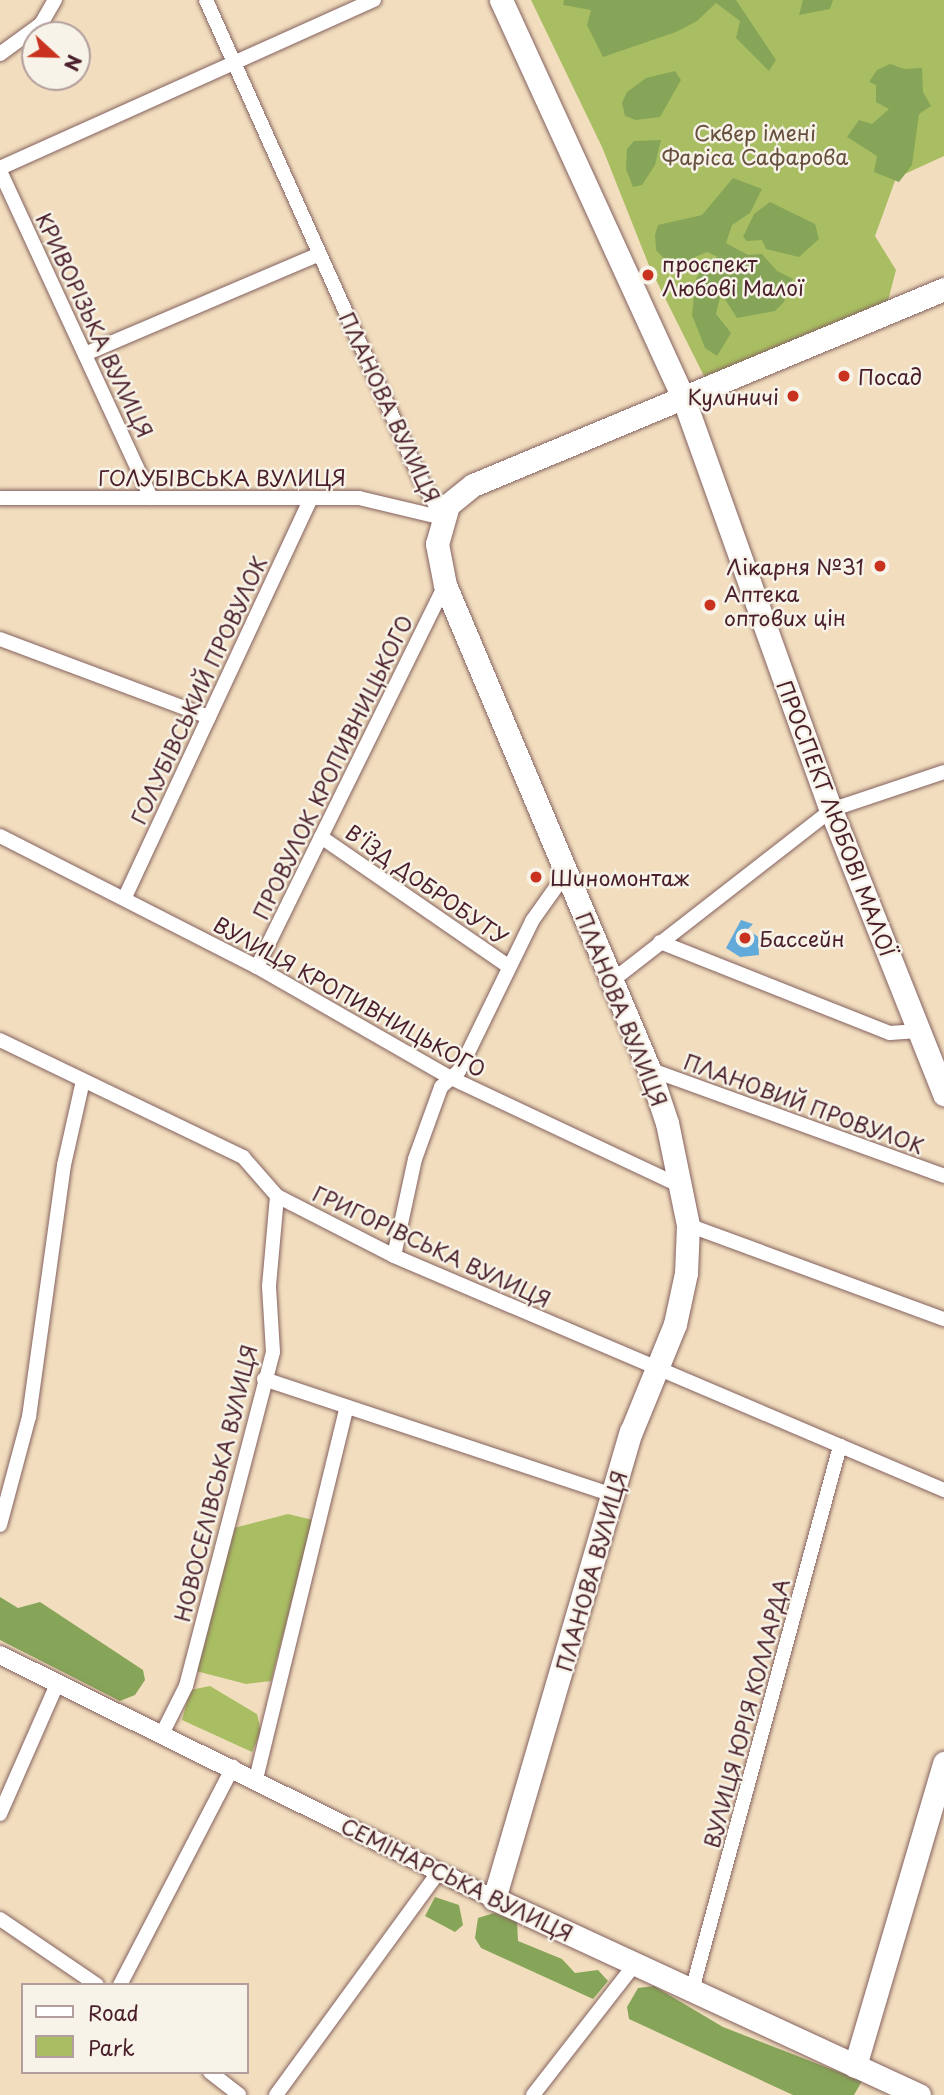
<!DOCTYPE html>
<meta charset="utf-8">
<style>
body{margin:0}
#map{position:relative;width:944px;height:2095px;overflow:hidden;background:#f2debf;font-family:"Playpen Sans",sans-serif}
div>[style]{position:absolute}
.green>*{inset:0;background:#a9be62}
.forest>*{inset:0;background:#86a558}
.water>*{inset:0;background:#62aad9}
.roads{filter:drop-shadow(0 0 2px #85625f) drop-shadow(0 0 2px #85625f)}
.minor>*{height:14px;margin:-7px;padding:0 7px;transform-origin:7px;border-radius:7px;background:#fff}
.tertiary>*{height:18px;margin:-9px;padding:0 9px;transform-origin:9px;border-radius:9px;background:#fff}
.primary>*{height:23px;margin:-11.5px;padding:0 11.5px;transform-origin:11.5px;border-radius:11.5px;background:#fff}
.dots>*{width:19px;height:19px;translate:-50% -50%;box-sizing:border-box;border:4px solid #f7f3e8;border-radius:50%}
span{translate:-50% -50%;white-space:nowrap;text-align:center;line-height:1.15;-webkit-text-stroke:5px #f7f3e8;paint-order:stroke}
.park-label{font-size:21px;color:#664f3c}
.poi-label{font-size:21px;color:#4a1f2b}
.left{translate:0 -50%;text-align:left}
.right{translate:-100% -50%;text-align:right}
.street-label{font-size:21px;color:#4a1f2b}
.legend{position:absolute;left:21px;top:1983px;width:228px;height:91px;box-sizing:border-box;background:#f7f3e8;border:2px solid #b29e9c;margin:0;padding:9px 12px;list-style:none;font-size:21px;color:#4a1f2b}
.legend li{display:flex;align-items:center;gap:14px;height:35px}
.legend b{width:35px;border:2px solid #b29e9c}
.north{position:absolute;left:21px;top:21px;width:70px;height:70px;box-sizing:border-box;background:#f7f3e8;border:2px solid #b29e9c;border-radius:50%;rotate:112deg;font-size:19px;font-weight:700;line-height:28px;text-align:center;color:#4a1f2b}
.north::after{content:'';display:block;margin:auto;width:24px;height:32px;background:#c8321e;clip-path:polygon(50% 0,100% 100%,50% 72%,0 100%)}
</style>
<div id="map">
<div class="green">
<i style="clip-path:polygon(531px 0,944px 0,944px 156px,896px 178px,875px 236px,896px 270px,884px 316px,710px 388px,650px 268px,602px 147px)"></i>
<i style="clip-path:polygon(288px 1514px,313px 1520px,271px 1681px,246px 1684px,196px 1671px,234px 1528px)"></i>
<i style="clip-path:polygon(210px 1686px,257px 1714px,261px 1732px,252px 1752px,182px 1720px,190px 1690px)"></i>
</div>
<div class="forest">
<i style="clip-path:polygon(564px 0,736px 0,776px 60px,769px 71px,736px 38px,740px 21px,716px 3px,697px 21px,676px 32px,603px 57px,587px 25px,591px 10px,563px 5px)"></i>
<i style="clip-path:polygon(803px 0,833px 0,830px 9px,799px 15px)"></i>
<i style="clip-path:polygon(890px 64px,905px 69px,922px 68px,923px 92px,931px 106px,919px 114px,912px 165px,899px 182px,874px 172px,877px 156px,847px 137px,859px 120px,872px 124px,889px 109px,876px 102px,876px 85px,869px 82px,877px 70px)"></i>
<i style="clip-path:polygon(675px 71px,681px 80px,660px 117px,636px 120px,625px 116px,622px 103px,627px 92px,646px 78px)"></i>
<i style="clip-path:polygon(661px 140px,655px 165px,642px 185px,633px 187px,626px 169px,627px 149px,634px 141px)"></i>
<i style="clip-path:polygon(733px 178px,762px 189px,750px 213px,732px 225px,726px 243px,748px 255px,762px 254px,777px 271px,793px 279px,784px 302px,775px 311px,737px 318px,721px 293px,716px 314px,731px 333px,717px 356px,705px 348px,692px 315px,696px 279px,706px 261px,718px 257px,707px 252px,695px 257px,686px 272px,677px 273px,656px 250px,655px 235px,658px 225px,702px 215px)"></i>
<i style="clip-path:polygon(770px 202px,815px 224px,819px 239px,799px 257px,766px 249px,762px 240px,747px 241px,743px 237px,754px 214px)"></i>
<i style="clip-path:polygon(0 1597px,18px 1608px,40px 1602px,143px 1670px,145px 1680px,135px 1695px,120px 1701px,0 1640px)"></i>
<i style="clip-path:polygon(435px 1897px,459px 1905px,463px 1925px,455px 1932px,425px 1916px)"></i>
<i style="clip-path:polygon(494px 1913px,517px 1921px,518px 1941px,562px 1959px,575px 1973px,598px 1970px,608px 1981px,593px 1999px,481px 1948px,475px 1938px,478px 1918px)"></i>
<i style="clip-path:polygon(654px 1986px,723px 2027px,862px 2081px,854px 2095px,793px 2095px,629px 2019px,627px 2007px,638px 1988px)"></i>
</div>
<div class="water">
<i style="clip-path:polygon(741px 920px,753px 924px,748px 929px,758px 937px,759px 955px,740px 957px,726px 948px)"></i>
</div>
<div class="roads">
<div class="minor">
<i style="left:206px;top:0;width:526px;rotate:65.87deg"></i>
<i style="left:421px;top:480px;width:44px;rotate:59.9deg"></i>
<i style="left:0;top:54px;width:51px;rotate:-36.2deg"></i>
<i style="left:41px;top:24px;width:28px;rotate:-60deg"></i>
<i style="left:0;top:168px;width:410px;rotate:-24.2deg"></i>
<i style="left:0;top:171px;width:360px;rotate:65.2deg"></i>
<i style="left:85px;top:354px;width:255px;rotate:-23.1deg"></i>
<i style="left:0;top:498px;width:359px"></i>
<i style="left:359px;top:498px;width:86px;rotate:13.4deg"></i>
<i style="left:0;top:639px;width:223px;rotate:20.5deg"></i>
<i style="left:0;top:836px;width:288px;rotate:27deg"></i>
<i style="left:257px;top:967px;width:224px;rotate:29.8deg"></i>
<i style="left:451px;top:1078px;width:256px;rotate:25.2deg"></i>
<i style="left:321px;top:837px;width:227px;rotate:34.6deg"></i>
<i style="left:125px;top:897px;width:438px;rotate:-65deg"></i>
<i style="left:660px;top:942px;width:247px;rotate:21.6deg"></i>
<i style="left:890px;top:1033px;width:31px;rotate:-4deg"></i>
<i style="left:257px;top:967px;width:426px;rotate:-63.8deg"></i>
<i style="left:613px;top:980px;width:276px;rotate:-37.9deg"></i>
<i style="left:831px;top:810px;width:119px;rotate:-18.6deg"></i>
<i style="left:0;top:1040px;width:270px;rotate:25.7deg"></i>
<i style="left:243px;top:1157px;width:52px;rotate:48.9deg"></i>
<i style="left:277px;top:1196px;width:131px;rotate:27.1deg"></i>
<i style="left:394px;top:1256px;width:598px;rotate:23.05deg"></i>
<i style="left:649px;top:1069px;width:314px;rotate:19.9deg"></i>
<i style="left:688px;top:1225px;width:273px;rotate:20.2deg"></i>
<i style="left:394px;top:1256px;width:99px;rotate:-77.8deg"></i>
<i style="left:415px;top:1159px;width:77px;rotate:-70.1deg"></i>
<i style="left:441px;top:1087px;width:24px;rotate:-42deg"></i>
<i style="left:459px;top:1071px;width:167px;rotate:-64deg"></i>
<i style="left:532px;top:921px;width:59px;rotate:-54.7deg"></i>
<i style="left:264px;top:1379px;width:368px;rotate:18.4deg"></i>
<i style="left:0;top:1525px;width:112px;rotate:-75deg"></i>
<i style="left:29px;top:1417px;width:254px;rotate:-82.1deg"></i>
<i style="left:64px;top:1165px;width:86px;rotate:-77.3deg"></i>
<i style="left:163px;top:1732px;width:51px;rotate:-63.4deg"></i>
<i style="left:186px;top:1686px;width:345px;rotate:-75.4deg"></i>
<i style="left:273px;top:1352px;width:66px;rotate:-93.5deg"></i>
<i style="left:269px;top:1286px;width:90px;rotate:-84.9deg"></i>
<i style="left:256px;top:1779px;width:383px;rotate:-76.3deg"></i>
<i style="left:0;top:1814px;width:144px;rotate:-66.3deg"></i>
<i style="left:0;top:1919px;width:117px;rotate:34.2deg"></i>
<i style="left:120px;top:1985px;width:246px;rotate:-62.6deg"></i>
<i style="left:692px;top:1990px;width:564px;rotate:-74.78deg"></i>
<i style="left:210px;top:2072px;width:37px;rotate:38deg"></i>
<i style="left:276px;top:2095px;width:275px;rotate:-53.9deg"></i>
<i style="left:533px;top:2095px;width:166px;rotate:-52.1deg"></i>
</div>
<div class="tertiary">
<i style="left:0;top:1655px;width:551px;rotate:26.29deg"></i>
</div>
<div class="primary">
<i style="left:501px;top:0;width:440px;rotate:65.4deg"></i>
<i style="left:684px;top:400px;width:436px;rotate:70.3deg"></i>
<i style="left:831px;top:810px;width:306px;rotate:68.3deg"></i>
<i style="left:855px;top:2066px;width:316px;rotate:-73.6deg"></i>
<i style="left:919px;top:2095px;width:468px;rotate:-155.2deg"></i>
<i style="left:494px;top:1899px;width:487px;rotate:-73.7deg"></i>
<i style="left:631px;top:1432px;width:117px;rotate:-67.8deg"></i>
<i style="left:675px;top:1324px;width:52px;rotate:-77.8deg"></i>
<i style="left:686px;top:1273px;width:48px;rotate:-87.6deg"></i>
<i style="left:688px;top:1225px;width:104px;rotate:-101.6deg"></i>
<i style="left:667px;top:1123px;width:57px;rotate:-108.4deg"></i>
<i style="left:649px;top:1069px;width:525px;rotate:-112.85deg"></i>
<i style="left:445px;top:585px;width:42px;rotate:-101deg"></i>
<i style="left:437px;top:544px;width:41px;rotate:-74.2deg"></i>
<i style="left:448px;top:505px;width:32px;rotate:-39deg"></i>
<i style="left:473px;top:485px;width:510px;rotate:-22.59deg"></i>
</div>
</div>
<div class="dots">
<i style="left:648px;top:275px;background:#c8321e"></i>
<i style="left:844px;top:376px;background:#c8321e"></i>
<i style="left:793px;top:396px;background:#c8321e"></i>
<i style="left:880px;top:566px;background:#c8321e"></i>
<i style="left:710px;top:605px;background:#c8321e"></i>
<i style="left:536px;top:877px;background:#c8321e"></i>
<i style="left:745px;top:938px;background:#c8321e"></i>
</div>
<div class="park-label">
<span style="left:755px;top:144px">Сквер імені<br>Фаріса Сафарова</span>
</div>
<div class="poi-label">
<span class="left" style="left:662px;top:275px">проспект<br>Любові Малої</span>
<span class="left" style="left:858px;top:376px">Посад</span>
<span class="right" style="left:779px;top:396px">Кулиничі</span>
<span class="right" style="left:864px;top:566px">Лікарня №31</span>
<span class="left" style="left:724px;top:605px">Аптека<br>оптових цін</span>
<span class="left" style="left:550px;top:877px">Шиномонтаж</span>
<span class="left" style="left:759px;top:938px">Бассейн</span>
</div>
<div class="street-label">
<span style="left:95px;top:325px;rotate:65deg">КРИВОРІЗЬКА ВУЛИЦЯ</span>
<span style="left:390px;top:407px;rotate:65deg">ПЛАНОВА ВУЛИЦЯ</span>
<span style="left:222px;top:477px">ГОЛУБІВСЬКА ВУЛИЦЯ</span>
<span style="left:198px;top:690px;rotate:-65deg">ГОЛУБІВСЬКИЙ ПРОВУЛОК</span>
<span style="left:332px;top:767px;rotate:-64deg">ПРОВУЛОК КРОПИВНИЦЬКОГО</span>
<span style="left:837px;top:818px;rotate:69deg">ПРОСПЕКТ ЛЮБОВІ МАЛОЇ</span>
<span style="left:427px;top:884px;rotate:35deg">В'ЇЗД ДОБРОБУТУ</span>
<span style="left:350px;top:996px;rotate:29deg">ВУЛИЦЯ КРОПИВНИЦЬКОГО</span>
<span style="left:622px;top:1009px;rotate:68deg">ПЛАНОВА ВУЛИЦЯ</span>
<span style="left:804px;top:1103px;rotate:20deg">ПЛАНОВИЙ ПРОВУЛОК</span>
<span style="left:432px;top:1246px;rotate:25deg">ГРИГОРІВСЬКА ВУЛИЦЯ</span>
<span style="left:215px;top:1483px;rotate:-76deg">НОВОСЕЛІВСЬКА ВУЛИЦЯ</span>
<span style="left:591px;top:1571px;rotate:-74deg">ПЛАНОВА ВУЛИЦЯ</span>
<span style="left:746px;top:1713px;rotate:-75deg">ВУЛИЦЯ ЮРІЯ КОЛЛАРДА</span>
<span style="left:457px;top:1879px;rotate:26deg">СЕМІНАРСЬКА ВУЛИЦЯ</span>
</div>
<ul class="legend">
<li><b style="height:9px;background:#fff"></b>Road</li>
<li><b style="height:19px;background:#a9be62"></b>Park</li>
</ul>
<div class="north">N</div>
</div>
